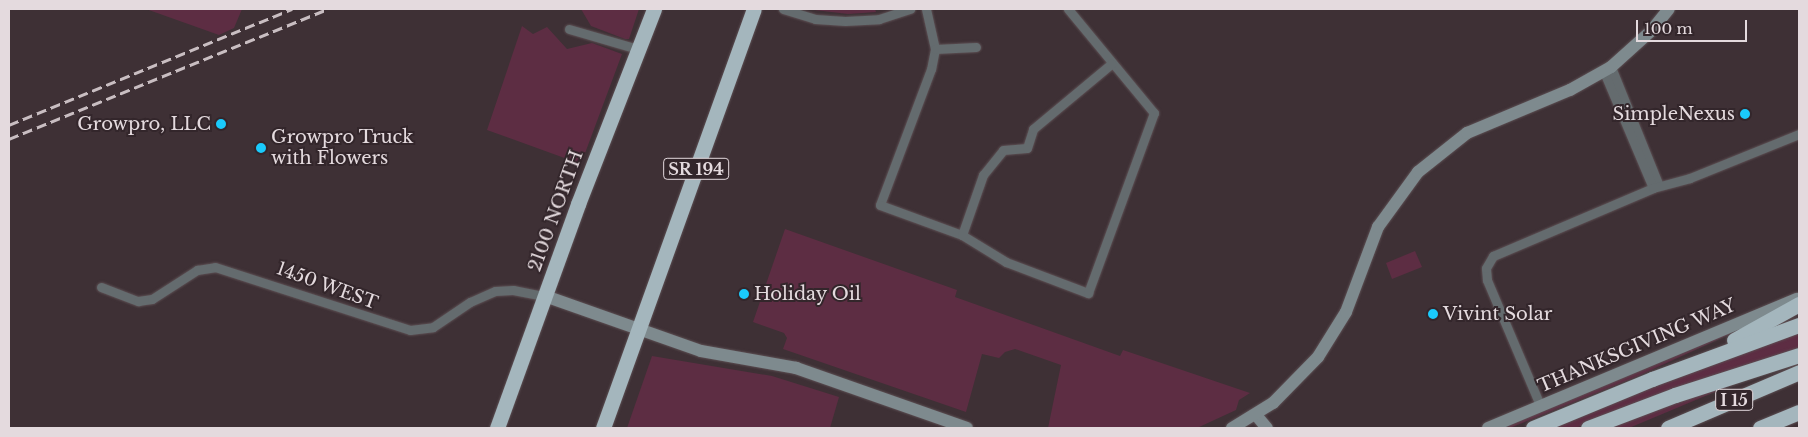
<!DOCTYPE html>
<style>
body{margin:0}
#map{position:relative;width:1808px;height:437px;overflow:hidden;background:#3e3035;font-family:"Libre Baskerville",serif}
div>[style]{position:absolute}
.green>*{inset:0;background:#5d2d43}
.roads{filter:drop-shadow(0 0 1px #5c4f53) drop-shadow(0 0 1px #5c4f53)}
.street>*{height:9px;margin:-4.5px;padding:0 4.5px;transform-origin:4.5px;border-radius:4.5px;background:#646b6e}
.secondary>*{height:12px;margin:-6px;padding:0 6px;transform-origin:6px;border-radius:6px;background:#7e8a8e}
.highway>*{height:15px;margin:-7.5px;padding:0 7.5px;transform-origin:7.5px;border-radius:7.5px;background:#a4b6bd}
.rail>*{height:2.5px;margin-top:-1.25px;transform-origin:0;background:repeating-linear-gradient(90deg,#c9bec2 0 10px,transparent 0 15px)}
.dots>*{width:14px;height:14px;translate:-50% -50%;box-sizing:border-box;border:2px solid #33262b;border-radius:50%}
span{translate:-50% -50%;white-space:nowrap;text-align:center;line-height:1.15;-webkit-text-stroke:4px #33262b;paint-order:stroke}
.shield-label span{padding:1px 4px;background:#33262b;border:1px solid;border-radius:4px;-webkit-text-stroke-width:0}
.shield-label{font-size:16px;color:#e4dade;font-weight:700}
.poi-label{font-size:18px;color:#e4dade}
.right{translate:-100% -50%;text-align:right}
.left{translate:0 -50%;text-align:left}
.street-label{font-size:18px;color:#e4dade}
.frame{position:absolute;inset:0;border:10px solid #e4dade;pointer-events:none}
.scale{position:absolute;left:1636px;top:20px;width:111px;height:22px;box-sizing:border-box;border:2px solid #e4dade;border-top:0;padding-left:6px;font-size:15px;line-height:18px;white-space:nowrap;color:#e4dade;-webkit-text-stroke:4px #33262b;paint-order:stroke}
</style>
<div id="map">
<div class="green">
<i style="clip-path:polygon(146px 9px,242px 9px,234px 28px,219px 35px)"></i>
<i style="clip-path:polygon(581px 9px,639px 9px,629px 39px,625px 39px,591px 26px)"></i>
<i style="clip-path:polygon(806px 9px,875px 9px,876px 12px,848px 14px)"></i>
<i style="clip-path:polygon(522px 26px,533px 34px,547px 27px,567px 49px,592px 43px,622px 54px,581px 164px,487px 130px)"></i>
<i style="clip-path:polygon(785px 229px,957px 290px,955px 297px,1120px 356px,1123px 350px,1250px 393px,1239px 400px,1236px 410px,1197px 428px,1048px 428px,1061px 365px,1015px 349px,1005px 352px,999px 358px,982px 354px,966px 412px,783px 349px,787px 338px,784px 333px,753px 322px)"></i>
<i style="clip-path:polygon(1415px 251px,1422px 267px,1392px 279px,1386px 263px)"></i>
<i style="clip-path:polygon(1761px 320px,1638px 376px,1510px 428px,1500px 428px)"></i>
<i style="clip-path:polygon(1799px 327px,1799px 349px,1605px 415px,1576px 428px,1548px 428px)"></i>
<i style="clip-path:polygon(652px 356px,772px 376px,839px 397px,830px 428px,627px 428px)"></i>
<i style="clip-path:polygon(1741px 381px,1629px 428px,1596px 428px)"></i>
</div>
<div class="roads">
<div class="street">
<i style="left:783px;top:9px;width:34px;rotate:17deg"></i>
<i style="left:815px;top:19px;width:30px;rotate:4deg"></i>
<i style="left:845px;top:21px;width:34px;rotate:-3deg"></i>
<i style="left:879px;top:19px;width:33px;rotate:-18deg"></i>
<i style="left:926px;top:9px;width:41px;rotate:77.3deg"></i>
<i style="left:935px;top:49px;width:20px;rotate:101deg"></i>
<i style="left:931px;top:69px;width:145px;rotate:110.6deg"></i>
<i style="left:880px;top:205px;width:87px;rotate:20.1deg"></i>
<i style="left:962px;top:235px;width:52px;rotate:31.5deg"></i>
<i style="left:1006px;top:262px;width:88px;rotate:20.7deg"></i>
<i style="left:1088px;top:293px;width:192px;rotate:-69.9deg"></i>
<i style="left:1154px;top:113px;width:135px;rotate:-129.6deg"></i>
<i style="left:569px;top:29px;width:72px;rotate:16.2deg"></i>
<i style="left:935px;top:49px;width:41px;rotate:-2.8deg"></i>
<i style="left:1611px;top:67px;width:128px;rotate:68deg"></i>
<i style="left:1604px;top:72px;width:126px;rotate:67.1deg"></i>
<i style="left:962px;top:235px;width:64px;rotate:-70.7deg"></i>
<i style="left:983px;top:175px;width:32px;rotate:-51deg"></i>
<i style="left:1003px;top:150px;width:24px;rotate:-5deg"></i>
<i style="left:1027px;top:148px;width:20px;rotate:-72deg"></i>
<i style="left:1033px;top:129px;width:102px;rotate:-39.8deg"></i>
<i style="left:101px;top:287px;width:40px;rotate:21deg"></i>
<i style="left:138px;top:301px;width:14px;rotate:-8deg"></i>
<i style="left:152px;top:299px;width:54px;rotate:-32.8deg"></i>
<i style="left:197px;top:270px;width:18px;rotate:-9deg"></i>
<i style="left:215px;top:267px;width:205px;rotate:17.9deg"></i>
<i style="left:410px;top:330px;width:23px;rotate:-7deg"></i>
<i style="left:433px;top:327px;width:45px;rotate:-34deg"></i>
<i style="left:470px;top:302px;width:27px;rotate:-24deg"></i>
<i style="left:495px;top:291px;width:18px;rotate:-3deg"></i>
<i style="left:513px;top:290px;width:33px;rotate:11deg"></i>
<i style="left:1540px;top:405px;width:136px;rotate:-113deg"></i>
<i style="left:1487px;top:280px;width:12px;rotate:-95deg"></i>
<i style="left:1486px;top:268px;width:14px;rotate:-60deg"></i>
<i style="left:1493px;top:256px;width:174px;rotate:-23deg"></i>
<i style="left:1653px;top:188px;width:38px;rotate:-15deg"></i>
<i style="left:1690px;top:178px;width:118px;rotate:-22deg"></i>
</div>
<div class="secondary">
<i style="left:545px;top:296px;width:165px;rotate:19.4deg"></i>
<i style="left:701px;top:351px;width:97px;rotate:10.1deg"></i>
<i style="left:796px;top:368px;width:181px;rotate:19.3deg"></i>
<i style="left:1256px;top:415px;width:17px;rotate:50deg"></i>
<i style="left:1232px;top:428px;width:48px;rotate:-31.4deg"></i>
<i style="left:1273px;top:403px;width:64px;rotate:-45.6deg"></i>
<i style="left:1318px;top:357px;width:53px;rotate:-58.1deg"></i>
<i style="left:1346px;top:312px;width:91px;rotate:-69.4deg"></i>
<i style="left:1378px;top:227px;width:68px;rotate:-54deg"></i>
<i style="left:1418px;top:172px;width:63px;rotate:-38.5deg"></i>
<i style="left:1467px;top:133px;width:112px;rotate:-22.7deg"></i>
<i style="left:1570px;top:90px;width:47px;rotate:-29.3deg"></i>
<i style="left:1611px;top:67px;width:54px;rotate:-42deg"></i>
<i style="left:1651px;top:31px;width:28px;rotate:-51deg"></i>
<i style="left:1488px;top:428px;width:335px;rotate:-22.7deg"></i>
</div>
<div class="highway">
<i style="left:1734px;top:340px;width:74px;rotate:-29deg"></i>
<i style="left:497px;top:428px;width:238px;rotate:-70.1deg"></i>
<i style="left:578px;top:204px;width:209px;rotate:-68.7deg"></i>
<i style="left:603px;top:428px;width:445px;rotate:-70.2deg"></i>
<i style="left:1533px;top:428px;width:129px;rotate:-22.4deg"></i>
<i style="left:1652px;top:379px;width:157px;rotate:-20.2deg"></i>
<i style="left:1588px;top:428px;width:93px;rotate:-20.8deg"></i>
<i style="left:1675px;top:395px;width:130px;rotate:-17.9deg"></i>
<i style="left:1668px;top:428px;width:142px;rotate:-23.1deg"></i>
<i style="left:1760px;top:428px;width:42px;rotate:-22.3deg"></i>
</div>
</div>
<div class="rail">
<i style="left:9px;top:125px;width:306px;rotate:-22.3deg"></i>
<i style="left:9px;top:139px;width:344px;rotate:-22.2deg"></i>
</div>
<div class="dots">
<i style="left:1745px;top:114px;background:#1acafc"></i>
<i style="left:221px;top:124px;background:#1acafc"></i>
<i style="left:261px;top:148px;background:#1acafc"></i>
<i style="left:744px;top:294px;background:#1acafc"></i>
<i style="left:1433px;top:314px;background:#1acafc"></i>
</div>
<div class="shield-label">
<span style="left:696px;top:169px">SR 194</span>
<span style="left:1734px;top:400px">I 15</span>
</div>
<div class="poi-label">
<span class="right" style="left:1735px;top:114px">SimpleNexus</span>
<span class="right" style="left:211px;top:124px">Growpro, LLC</span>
<span class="left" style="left:271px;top:148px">Growpro Truck<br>with Flowers</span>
<span class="left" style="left:754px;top:294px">Holiday Oil</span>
<span class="left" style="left:1443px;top:314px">Vivint Solar</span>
</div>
<div class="street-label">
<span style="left:556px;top:211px;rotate:-70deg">2100 NORTH</span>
<span style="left:327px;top:286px;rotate:20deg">1450 WEST</span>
<span style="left:1637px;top:346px;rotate:-23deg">THANKSGIVING WAY</span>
</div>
<div class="frame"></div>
<div class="scale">100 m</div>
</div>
